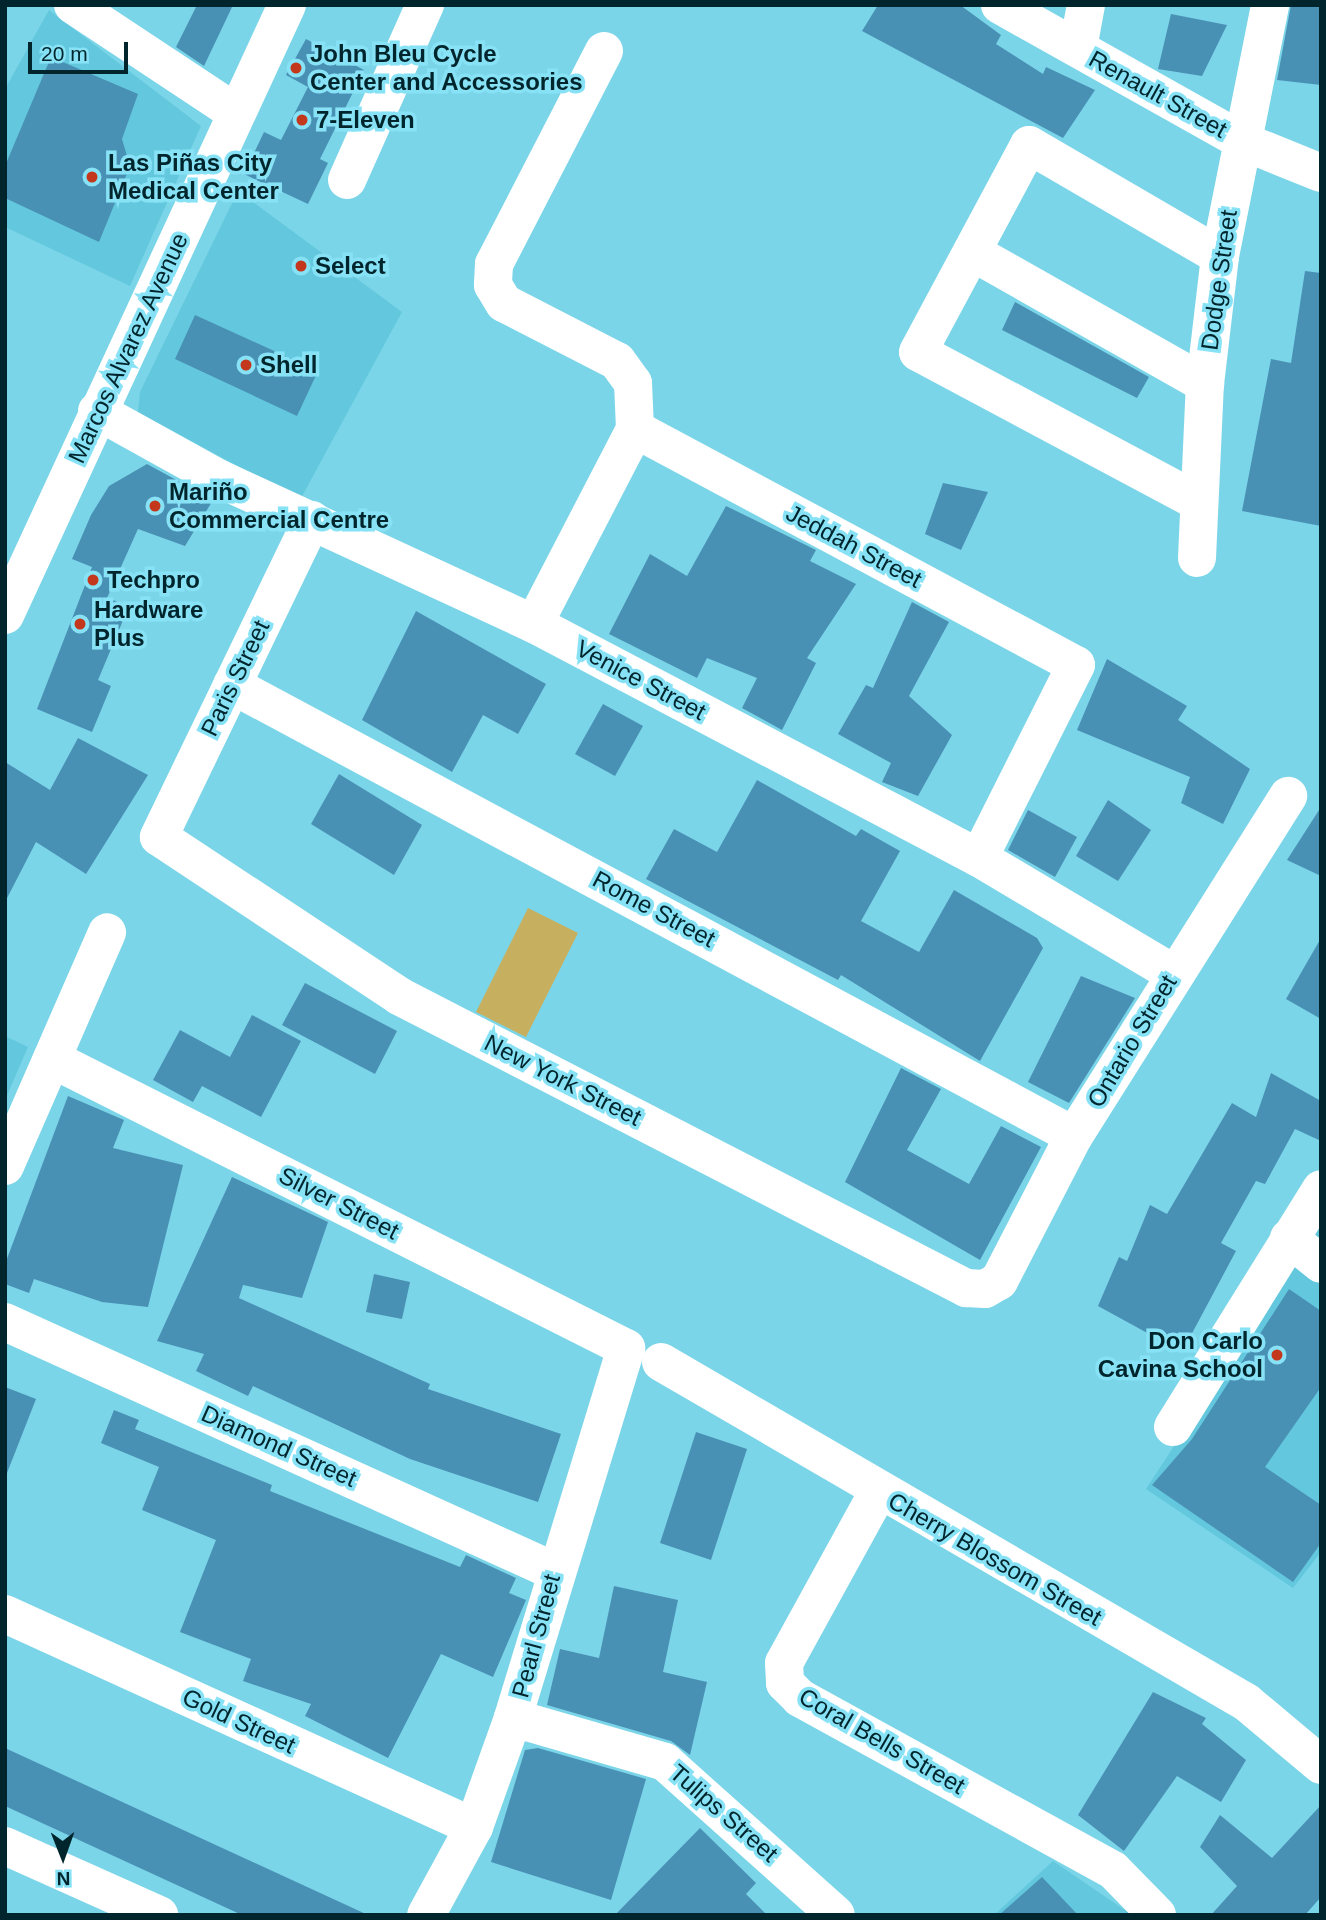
<!DOCTYPE html>
<meta charset="utf-8">
<style>
body{margin:0}
#map{position:relative;width:1326px;height:1920px;overflow:hidden;background:#7bd5e8;font-family:Arial,sans-serif}
div>[style]{position:absolute}
.built>*{inset:0;background:#63c8dd}
.green>*{inset:0;background:#c7af60}
.building>*{inset:0;background:#4990b5}
.minor>*{height:38px;margin:-19px;padding:0 19px;transform-origin:19px;border-radius:19px;background:#fff}
.major>*{height:38px;margin:-19px;padding:0 19px;transform-origin:19px;border-radius:19px;background:#fff}
.dots>*{width:19px;height:19px;translate:-50% -50%;box-sizing:border-box;border:4px solid #88e2f6;border-radius:50%}
span{translate:-50% -50%;white-space:nowrap;text-align:center;line-height:1.15;-webkit-text-stroke:7px #88e2f6;paint-order:stroke}
.poi-label{font-size:24px;color:#00252c;font-weight:700}
.left{translate:0 -50%;text-align:left}
.right{translate:-100% -50%;text-align:right}
.street-label{font-size:24px;color:#00252c}
.frame{position:absolute;inset:0;border:7px solid #00252c;pointer-events:none}
.north{position:absolute;left:28px;top:1822px;width:70px;height:70px;-webkit-text-stroke:5px #88e2f6;paint-order:stroke;rotate:179deg;font-size:19px;font-weight:700;line-height:28px;text-align:center;color:#00252c}
.north::after{content:'';display:block;margin:auto;width:24px;height:32px;background:#00252c;clip-path:polygon(50% 0,100% 100%,50% 72%,0 100%)}
.scale{position:absolute;left:28px;top:42px;width:100px;height:32px;box-sizing:border-box;border:4px solid #00252c;border-top:0;padding-left:9px;font-size:21px;line-height:24px;white-space:nowrap;color:#00252c;-webkit-text-stroke:5px #88e2f6;paint-order:stroke}
</style>
<div id="map">
<div class="built">
<i style="clip-path:polygon(49px 10px,201px 126px,130px 286px,5px 227px,5px 89px)"></i>
<i style="clip-path:polygon(238px 191px,402px 312px,300px 500px,138px 412px,140px 392px)"></i>
<i style="clip-path:polygon(5px 1036px,28px 1047px,5px 1100px)"></i>
<i style="clip-path:polygon(1321px 1220px,1321px 1552px,1293px 1588px,1146px 1489px)"></i>
<i style="clip-path:polygon(1053px 1861px,1132px 1915px,994px 1915px)"></i>
</div>
<div class="green">
<i style="clip-path:polygon(528px 908px,578px 933px,526px 1037px,476px 1012px)"></i>
</div>
<div class="building">
<i style="clip-path:polygon(197px 5px,233px 5px,204px 66px,176px 47px)"></i>
<i style="clip-path:polygon(878px 5px,960px 5px,1001px 35px,996px 44px,1043px 74px,1046px 67px,1095px 90px,1063px 138px,862px 31px)"></i>
<i style="clip-path:polygon(1291px 5px,1321px 5px,1321px 85px,1277px 80px)"></i>
<i style="clip-path:polygon(1171px 14px,1227px 25px,1202px 76px,1158px 69px)"></i>
<i style="clip-path:polygon(306px 39px,364px 70px,320px 159px,328px 163px,308px 204px,244px 174px,264px 132px,281px 140px,308px 87px,286px 75px)"></i>
<i style="clip-path:polygon(51px 57px,138px 94px,122px 139px,130px 166px,99px 242px,5px 198px,5px 166px)"></i>
<i style="clip-path:polygon(1305px 271px,1321px 273px,1321px 526px,1242px 511px,1271px 359px,1291px 363px)"></i>
<i style="clip-path:polygon(1015px 302px,1149px 377px,1137px 398px,1002px 330px)"></i>
<i style="clip-path:polygon(195px 315px,318px 371px,297px 416px,175px 359px)"></i>
<i style="clip-path:polygon(147px 464px,213px 500px,185px 546px,138px 529px,107px 598px,129px 606px,98px 680px,111px 686px,92px 732px,37px 709px,92px 567px,72px 559px,91px 515px,109px 486px)"></i>
<i style="clip-path:polygon(943px 483px,988px 492px,961px 550px,925px 534px)"></i>
<i style="clip-path:polygon(726px 506px,816px 550px,810px 561px,856px 584px,807px 658px,816px 663px,782px 730px,742px 708px,757px 678px,707px 658px,697px 678px,609px 634px,650px 554px,687px 576px)"></i>
<i style="clip-path:polygon(912px 602px,949px 622px,909px 696px,952px 735px,918px 796px,882px 782px,891px 763px,838px 734px,866px 685px,873px 688px)"></i>
<i style="clip-path:polygon(416px 611px,546px 684px,518px 734px,483px 715px,452px 772px,362px 720px)"></i>
<i style="clip-path:polygon(1107px 659px,1187px 706px,1178px 720px,1250px 769px,1223px 824px,1181px 803px,1190px 777px,1077px 730px)"></i>
<i style="clip-path:polygon(603px 704px,643px 726px,615px 776px,575px 754px)"></i>
<i style="clip-path:polygon(78px 738px,148px 775px,86px 874px,36px 842px,5px 902px,5px 762px,50px 790px)"></i>
<i style="clip-path:polygon(339px 774px,422px 825px,394px 875px,311px 824px)"></i>
<i style="clip-path:polygon(757px 780px,856px 836px,861px 829px,900px 851px,861px 921px,919px 952px,954px 890px,1037px 938px,1043px 948px,980px 1061px,841px 975px,838px 980px,646px 879px,674px 829px,717px 852px)"></i>
<i style="clip-path:polygon(1108px 800px,1151px 830px,1118px 881px,1076px 856px)"></i>
<i style="clip-path:polygon(1321px 807px,1321px 876px,1287px 860px)"></i>
<i style="clip-path:polygon(1028px 810px,1077px 837px,1055px 877px,1008px 850px)"></i>
<i style="clip-path:polygon(1321px 938px,1321px 1019px,1286px 999px)"></i>
<i style="clip-path:polygon(1081px 976px,1135px 998px,1069px 1103px,1028px 1082px)"></i>
<i style="clip-path:polygon(305px 983px,397px 1031px,375px 1074px,282px 1025px)"></i>
<i style="clip-path:polygon(252px 1015px,301px 1041px,261px 1117px,202px 1086px,193px 1102px,153px 1080px,180px 1030px,230px 1057px)"></i>
<i style="clip-path:polygon(901px 1068px,941px 1089px,907px 1150px,969px 1184px,1001px 1126px,1041px 1147px,980px 1260px,845px 1182px)"></i>
<i style="clip-path:polygon(1271px 1073px,1321px 1101px,1321px 1141px,1295px 1129px,1265px 1184px,1256px 1181px,1221px 1243px,1236px 1251px,1182px 1352px,1098px 1306px,1119px 1257px,1127px 1261px,1150px 1205px,1167px 1214px,1232px 1103px,1256px 1117px)"></i>
<i style="clip-path:polygon(68px 1096px,124px 1120px,113px 1148px,183px 1165px,148px 1307px,102px 1302px,34px 1279px,29px 1293px,5px 1284px,5px 1264px)"></i>
<i style="clip-path:polygon(232px 1177px,328px 1222px,302px 1298px,243px 1285px,239px 1298px,430px 1384px,428px 1389px,561px 1434px,538px 1502px,410px 1459px,253px 1386px,248px 1396px,196px 1371px,204px 1354px,157px 1341px)"></i>
<i style="clip-path:polygon(374px 1274px,410px 1282px,402px 1319px,366px 1312px)"></i>
<i style="clip-path:polygon(1289px 1289px,1321px 1311px,1321px 1387px,1265px 1467px,1321px 1505px,1321px 1543px,1293px 1582px,1152px 1485px,1192px 1439px)"></i>
<i style="clip-path:polygon(5px 1387px,36px 1399px,7px 1473px,5px 1473px)"></i>
<i style="clip-path:polygon(114px 1410px,139px 1420px,135px 1429px,272px 1485px,270px 1491px,460px 1567px,466px 1555px,516px 1578px,509px 1593px,526px 1600px,493px 1677px,441px 1654px,388px 1758px,305px 1716px,311px 1704px,243px 1681px,251px 1659px,180px 1632px,216px 1540px,142px 1510px,159px 1467px,101px 1443px)"></i>
<i style="clip-path:polygon(696px 1432px,747px 1449px,711px 1560px,660px 1543px)"></i>
<i style="clip-path:polygon(614px 1586px,678px 1600px,663px 1672px,707px 1682px,690px 1755px,671px 1741px,547px 1705px,560px 1649px,599px 1658px)"></i>
<i style="clip-path:polygon(1153px 1692px,1206px 1718px,1202px 1724px,1246px 1760px,1221px 1802px,1177px 1776px,1124px 1851px,1078px 1815px)"></i>
<i style="clip-path:polygon(5px 1748px,368px 1915px,242px 1915px,5px 1806px)"></i>
<i style="clip-path:polygon(538px 1748px,646px 1779px,611px 1900px,491px 1862px,525px 1750px)"></i>
<i style="clip-path:polygon(1321px 1805px,1321px 1897px,1305px 1915px,1211px 1915px,1237px 1886px,1200px 1847px,1220px 1815px,1272px 1858px)"></i>
<i style="clip-path:polygon(700px 1828px,756px 1883px,746px 1894px,767px 1915px,615px 1915px)"></i>
<i style="clip-path:polygon(1042px 1877px,1078px 1915px,999px 1915px)"></i>
</div>
<div class="minor">
<i style="left:73px;top:5px;width:196px;rotate:33.5deg"></i>
<i style="left:1000px;top:5px;width:278px;rotate:29.3deg"></i>
<i style="left:1242px;top:141px;width:85px;rotate:22.1deg"></i>
<i style="left:1078px;top:48px;width:44px;rotate:-79.5deg"></i>
<i style="left:604px;top:51px;width:240px;rotate:117.3deg"></i>
<i style="left:494px;top:264px;width:21px;rotate:93deg"></i>
<i style="left:493px;top:285px;width:21px;rotate:59deg"></i>
<i style="left:504px;top:303px;width:127px;rotate:27.2deg"></i>
<i style="left:617px;top:361px;width:27px;rotate:54deg"></i>
<i style="left:633px;top:383px;width:46px;rotate:87.5deg"></i>
<i style="left:347px;top:180px;width:192px;rotate:-66deg"></i>
<i style="left:972px;top:252px;width:268px;rotate:29.5deg"></i>
<i style="left:97px;top:411px;width:138px;rotate:29deg"></i>
<i style="left:218px;top:478px;width:348px;rotate:24.8deg"></i>
<i style="left:534px;top:624px;width:503px;rotate:27.74deg"></i>
<i style="left:979px;top:858px;width:226px;rotate:30.7deg"></i>
<i style="left:1197px;top:501px;width:316px;rotate:-151.9deg"></i>
<i style="left:918px;top:352px;width:235px;rotate:-61.8deg"></i>
<i style="left:1029px;top:145px;width:221px;rotate:30.2deg"></i>
<i style="left:312px;top:520px;width:352px;rotate:115.8deg"></i>
<i style="left:159px;top:837px;width:288px;rotate:33.5deg"></i>
<i style="left:399px;top:996px;width:638px;rotate:27.25deg"></i>
<i style="left:966px;top:1288px;width:19px;rotate:3deg"></i>
<i style="left:985px;top:1289px;width:16px;rotate:-30deg"></i>
<i style="left:999px;top:1281px;width:163px;rotate:-62.7deg"></i>
<i style="left:1074px;top:1136px;width:402px;rotate:-57.8deg"></i>
<i style="left:1197px;top:558px;width:174px;rotate:-87.4deg"></i>
<i style="left:1205px;top:384px;width:129px;rotate:-83.3deg"></i>
<i style="left:1220px;top:256px;width:256px;rotate:-78.7deg"></i>
<i style="left:534px;top:624px;width:220px;rotate:-62.6deg"></i>
<i style="left:635px;top:429px;width:500px;rotate:28.15deg"></i>
<i style="left:1076px;top:665px;width:216px;rotate:116.7deg"></i>
<i style="left:232px;top:685px;width:955px;rotate:28.17deg"></i>
<i style="left:52px;top:1059px;width:643px;rotate:26.72deg"></i>
<i style="left:626px;top:1348px;width:387px;rotate:107deg"></i>
<i style="left:513px;top:1718px;width:116px;rotate:109.7deg"></i>
<i style="left:474px;top:1827px;width:100px;rotate:118.6deg"></i>
<i style="left:5px;top:1166px;width:255px;rotate:-66.4deg"></i>
<i style="left:1289px;top:1238px;width:41px;rotate:39.1deg"></i>
<i style="left:5px;top:1322px;width:603px;rotate:24.4deg"></i>
<i style="left:661px;top:1362px;width:677px;rotate:30.17deg"></i>
<i style="left:1246px;top:1702px;width:98px;rotate:40deg"></i>
<i style="left:1173px;top:1427px;width:280px;rotate:-58.1deg"></i>
<i style="left:878px;top:1492px;width:195px;rotate:118.8deg"></i>
<i style="left:784px;top:1663px;width:20px;rotate:87deg"></i>
<i style="left:785px;top:1683px;width:21px;rotate:45deg"></i>
<i style="left:800px;top:1698px;width:357px;rotate:28.8deg"></i>
<i style="left:1113px;top:1870px;width:63px;rotate:45.6deg"></i>
<i style="left:5px;top:1614px;width:515px;rotate:24.43deg"></i>
<i style="left:513px;top:1718px;width:158px;rotate:16.1deg"></i>
<i style="left:665px;top:1762px;width:229px;rotate:41.8deg"></i>
<i style="left:5px;top:1846px;width:169px;rotate:24.1deg"></i>
</div>
<div class="major">
<i style="left:5px;top:615px;width:672px;rotate:-65.19deg"></i>
</div>
<div class="dots">
<i style="left:296px;top:68px;background:#c3381c"></i>
<i style="left:302px;top:120px;background:#c3381c"></i>
<i style="left:92px;top:177px;background:#c3381c"></i>
<i style="left:301px;top:266px;background:#c3381c"></i>
<i style="left:246px;top:365px;background:#c3381c"></i>
<i style="left:155px;top:506px;background:#c3381c"></i>
<i style="left:93px;top:580px;background:#c3381c"></i>
<i style="left:80px;top:624px;background:#c3381c"></i>
<i style="left:1277px;top:1355px;background:#c3381c"></i>
</div>
<div class="poi-label">
<span class="left" style="left:310px;top:68px">John Bleu Cycle<br>Center and Accessories</span>
<span class="left" style="left:316px;top:120px">7-Eleven</span>
<span class="left" style="left:108px;top:177px">Las Piñas City<br>Medical Center</span>
<span class="left" style="left:315px;top:266px">Select</span>
<span class="left" style="left:260px;top:365px">Shell</span>
<span class="left" style="left:169px;top:506px">Mariño<br>Commercial Centre</span>
<span class="left" style="left:107px;top:580px">Techpro</span>
<span class="left" style="left:94px;top:624px">Hardware<br>Plus</span>
<span class="right" style="left:1263px;top:1355px">Don Carlo<br>Cavina School</span>
</div>
<div class="street-label">
<span style="left:1158px;top:94px;rotate:29deg">Renault Street</span>
<span style="left:1219px;top:280px;rotate:-82deg">Dodge Street</span>
<span style="left:128px;top:348px;rotate:-65deg">Marcos Alvarez Avenue</span>
<span style="left:854px;top:546px;rotate:28deg">Jeddah Street</span>
<span style="left:235px;top:678px;rotate:-64deg">Paris Street</span>
<span style="left:641px;top:680px;rotate:28deg">Venice Street</span>
<span style="left:654px;top:909px;rotate:28deg">Rome Street</span>
<span style="left:1132px;top:1041px;rotate:-59deg">Ontario Street</span>
<span style="left:563px;top:1080px;rotate:27deg">New York Street</span>
<span style="left:339px;top:1203px;rotate:27deg">Silver Street</span>
<span style="left:279px;top:1446px;rotate:24deg">Diamond Street</span>
<span style="left:995px;top:1559px;rotate:30deg">Cherry Blossom Street</span>
<span style="left:536px;top:1636px;rotate:-75deg">Pearl Street</span>
<span style="left:239px;top:1721px;rotate:25deg">Gold Street</span>
<span style="left:882px;top:1741px;rotate:30deg">Coral Bells Street</span>
<span style="left:724px;top:1813px;rotate:41deg">Tulips Street</span>
</div>
<div class="frame"></div>
<div class="north">N</div>
<div class="scale">20 m</div>
</div>
